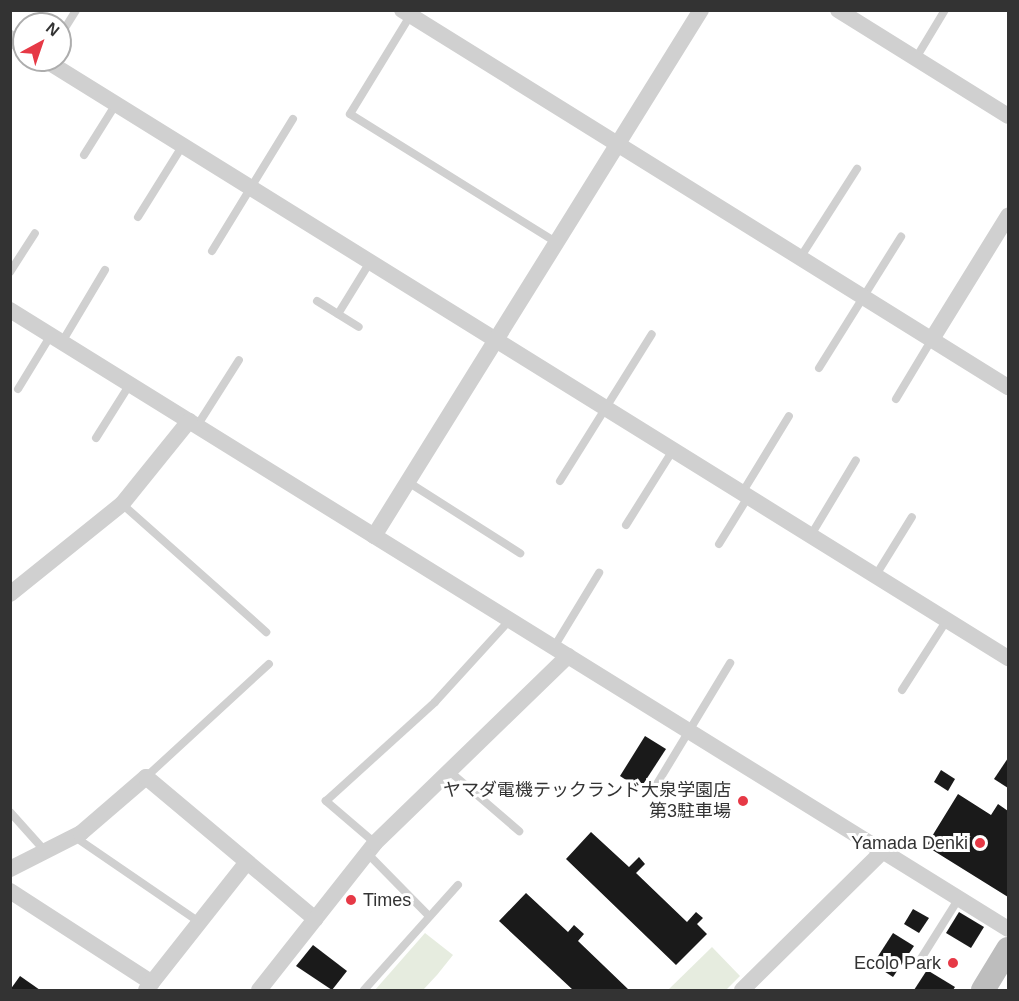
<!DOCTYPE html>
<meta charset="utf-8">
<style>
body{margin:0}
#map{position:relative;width:1019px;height:1001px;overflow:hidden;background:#fff;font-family:Arial,"Noto Sans JP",sans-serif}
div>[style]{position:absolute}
.green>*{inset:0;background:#e6ecdf}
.building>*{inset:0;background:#1a1a1a}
.lane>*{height:8px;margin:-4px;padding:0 4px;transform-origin:4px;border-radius:4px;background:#d0d0d0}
.street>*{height:16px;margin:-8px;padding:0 8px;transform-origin:8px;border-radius:8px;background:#d0d0d0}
.secondary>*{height:24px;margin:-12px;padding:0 12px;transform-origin:12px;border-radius:12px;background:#bdbdbd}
.dots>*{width:16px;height:16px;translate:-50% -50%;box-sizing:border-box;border:3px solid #fff;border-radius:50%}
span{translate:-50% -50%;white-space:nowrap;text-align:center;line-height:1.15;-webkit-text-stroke:6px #fff;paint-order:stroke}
.poi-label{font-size:18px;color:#333}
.right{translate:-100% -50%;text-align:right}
.left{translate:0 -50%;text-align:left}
.frame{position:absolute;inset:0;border:12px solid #333;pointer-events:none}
.north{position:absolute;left:12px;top:12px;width:60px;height:60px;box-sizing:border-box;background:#fff;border:2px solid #adadad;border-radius:50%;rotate:40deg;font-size:16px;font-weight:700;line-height:24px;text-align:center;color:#333}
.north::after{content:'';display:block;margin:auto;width:21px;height:27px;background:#e63946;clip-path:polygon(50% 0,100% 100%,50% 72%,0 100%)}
</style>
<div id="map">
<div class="green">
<i style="clip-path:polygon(425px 933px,453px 955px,437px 975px,423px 990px,375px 990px)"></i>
<i style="clip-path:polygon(712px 947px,740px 976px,726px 990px,668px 990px)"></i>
</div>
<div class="building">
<i style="clip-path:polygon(645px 736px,666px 749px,640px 789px,620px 776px)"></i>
<i style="clip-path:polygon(1008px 758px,1008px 788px,994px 779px)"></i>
<i style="clip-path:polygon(941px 770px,955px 779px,948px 791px,934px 782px)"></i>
<i style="clip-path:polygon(958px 794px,991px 815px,998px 804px,1008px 811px,1008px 897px,926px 846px)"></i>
<i style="clip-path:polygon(591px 832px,629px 867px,639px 857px,645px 864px,636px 873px,687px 922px,696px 912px,703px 918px,697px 924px,707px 934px,676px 965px,566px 859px)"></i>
<i style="clip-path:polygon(526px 893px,568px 932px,574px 925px,584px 934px,578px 941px,629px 990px,573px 990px,499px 921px)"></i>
<i style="clip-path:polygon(913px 909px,929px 918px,919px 933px,904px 924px)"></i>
<i style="clip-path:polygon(959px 912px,984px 927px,971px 948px,946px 933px)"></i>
<i style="clip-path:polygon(893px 933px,914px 946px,893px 977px,873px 964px)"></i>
<i style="clip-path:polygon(313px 945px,347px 971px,332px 990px,296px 966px)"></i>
<i style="clip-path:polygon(927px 970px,955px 987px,953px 990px,914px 990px)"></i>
<i style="clip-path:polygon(20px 976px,40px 990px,10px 990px)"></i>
</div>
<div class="lane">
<i style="left:410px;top:16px;width:115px;rotate:121.5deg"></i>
<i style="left:350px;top:114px;width:244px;rotate:31.9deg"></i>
<i style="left:60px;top:36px;width:31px;rotate:-58deg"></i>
<i style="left:916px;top:58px;width:56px;rotate:-58.9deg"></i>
<i style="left:84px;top:155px;width:60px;rotate:-57.9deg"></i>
<i style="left:138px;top:217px;width:85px;rotate:-58deg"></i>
<i style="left:212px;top:251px;width:155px;rotate:-58.5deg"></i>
<i style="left:800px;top:258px;width:106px;rotate:-57.4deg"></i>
<i style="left:10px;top:272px;width:46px;rotate:-57.3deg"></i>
<i style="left:317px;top:301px;width:49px;rotate:31.8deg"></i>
<i style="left:338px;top:314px;width:61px;rotate:-58.4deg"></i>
<i style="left:62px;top:342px;width:84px;rotate:-59.2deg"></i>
<i style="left:819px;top:368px;width:155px;rotate:-58deg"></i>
<i style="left:18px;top:389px;width:63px;rotate:-58.6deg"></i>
<i style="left:896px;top:399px;width:70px;rotate:-59deg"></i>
<i style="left:197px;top:426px;width:78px;rotate:-57.5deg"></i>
<i style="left:96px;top:438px;width:64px;rotate:-57.8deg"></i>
<i style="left:560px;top:481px;width:173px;rotate:-58deg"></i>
<i style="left:408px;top:482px;width:133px;rotate:32.4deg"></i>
<i style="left:742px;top:493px;width:90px;rotate:-58.6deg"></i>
<i style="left:122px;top:504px;width:193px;rotate:41.6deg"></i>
<i style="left:626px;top:525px;width:89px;rotate:-57.9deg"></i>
<i style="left:811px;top:535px;width:87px;rotate:-59deg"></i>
<i style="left:719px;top:544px;width:55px;rotate:-58.3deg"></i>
<i style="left:876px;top:575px;width:68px;rotate:-58.2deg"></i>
<i style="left:554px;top:647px;width:87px;rotate:-58.7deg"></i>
<i style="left:902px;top:690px;width:83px;rotate:-57.3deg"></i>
<i style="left:448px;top:770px;width:94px;rotate:40.7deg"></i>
<i style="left:146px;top:777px;width:167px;rotate:-42.6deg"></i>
<i style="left:652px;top:792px;width:151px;rotate:-58.8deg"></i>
<i style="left:10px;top:812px;width:52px;rotate:48.1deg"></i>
<i style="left:75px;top:837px;width:150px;rotate:34.4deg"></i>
<i style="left:375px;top:843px;width:65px;rotate:-139.4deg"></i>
<i style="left:326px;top:801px;width:147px;rotate:-42.2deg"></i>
<i style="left:435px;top:702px;width:111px;rotate:-47.6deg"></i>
<i style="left:367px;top:853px;width:87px;rotate:45.5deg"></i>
<i style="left:917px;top:965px;width:79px;rotate:-57.9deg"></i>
<i style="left:364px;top:990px;width:141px;rotate:-48.2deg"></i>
</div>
<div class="street">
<i style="left:402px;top:10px;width:714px;rotate:31.89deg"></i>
<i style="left:838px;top:10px;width:200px;rotate:31.9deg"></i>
<i style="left:10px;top:38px;width:17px;rotate:33deg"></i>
<i style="left:45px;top:60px;width:1134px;rotate:31.84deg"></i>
<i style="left:10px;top:310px;width:1174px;rotate:31.81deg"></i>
<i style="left:932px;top:339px;width:145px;rotate:-58.3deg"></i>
<i style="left:374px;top:536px;width:619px;rotate:-58.13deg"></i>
<i style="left:10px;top:594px;width:144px;rotate:-38.8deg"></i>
<i style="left:122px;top:504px;width:107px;rotate:-51.1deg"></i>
<i style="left:10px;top:869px;width:80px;rotate:-26.9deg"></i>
<i style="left:81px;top:833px;width:86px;rotate:-40.7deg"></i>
<i style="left:146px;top:777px;width:221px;rotate:40deg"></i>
<i style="left:10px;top:891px;width:169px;rotate:32.9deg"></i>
<i style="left:146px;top:990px;width:163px;rotate:-51.7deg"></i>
<i style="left:259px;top:990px;width:187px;rotate:-51.7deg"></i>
<i style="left:375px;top:843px;width:269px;rotate:-44.1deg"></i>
<i style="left:742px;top:990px;width:198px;rotate:-44.6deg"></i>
</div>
<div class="secondary">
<i style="left:983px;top:990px;width:48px;rotate:-58.6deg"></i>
</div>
<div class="dots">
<i style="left:743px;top:801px;background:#e63946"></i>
<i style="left:980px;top:843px;background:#e63946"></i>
<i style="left:351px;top:900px;background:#e63946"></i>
<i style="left:953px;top:963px;background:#e63946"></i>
</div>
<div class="poi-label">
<span class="right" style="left:731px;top:801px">ヤマダ電機テックランド大泉学園店<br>第3駐車場</span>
<span class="right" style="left:968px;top:843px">Yamada Denki</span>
<span class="left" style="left:363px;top:900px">Times</span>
<span class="right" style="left:941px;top:963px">Ecolo Park</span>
</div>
<div class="frame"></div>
<div class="north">N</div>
</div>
